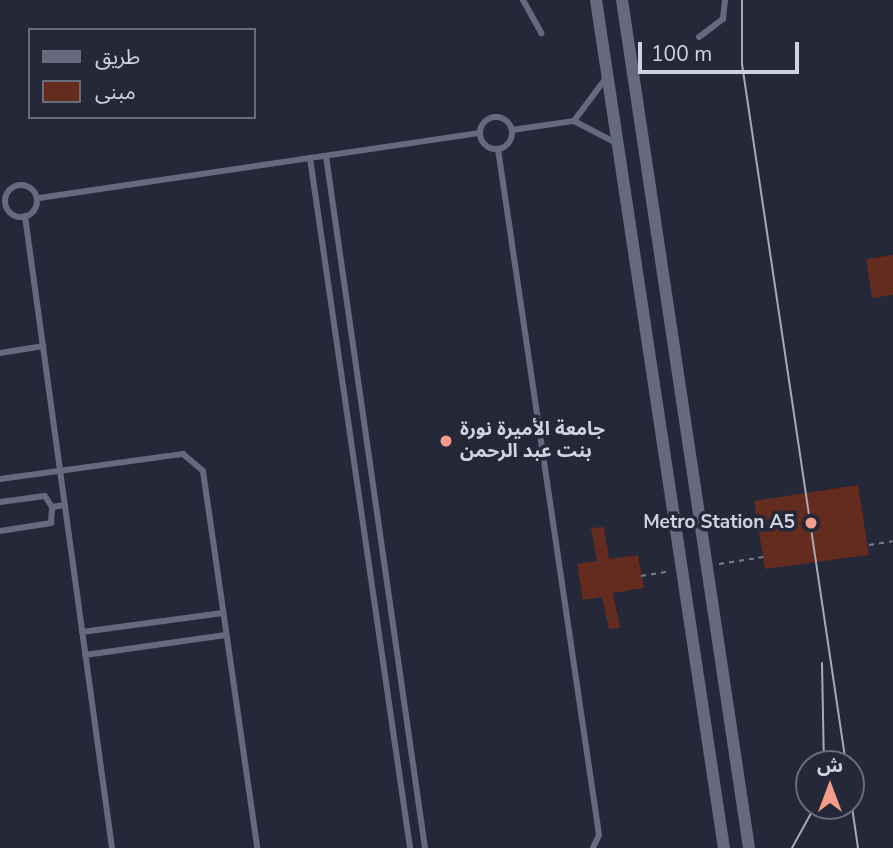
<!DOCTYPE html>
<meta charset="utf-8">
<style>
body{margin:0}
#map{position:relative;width:893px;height:848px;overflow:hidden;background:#242839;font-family:"Nunito Sans","Noto Sans Arabic",sans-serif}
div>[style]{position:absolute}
.building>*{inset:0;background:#642b1f}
.path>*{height:2px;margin-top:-1px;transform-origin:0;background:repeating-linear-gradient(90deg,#797d8b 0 5px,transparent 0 10px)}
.service>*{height:6px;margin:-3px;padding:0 3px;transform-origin:3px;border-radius:3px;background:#656a7f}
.service>.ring{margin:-3px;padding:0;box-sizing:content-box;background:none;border:6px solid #656a7f;border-radius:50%}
.minor>*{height:12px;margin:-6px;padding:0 6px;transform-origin:6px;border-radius:6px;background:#656a7f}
.tram>*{height:2px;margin:-1px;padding:0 1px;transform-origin:1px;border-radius:1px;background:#a6a9b6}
.dots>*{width:19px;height:19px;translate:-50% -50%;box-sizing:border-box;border:4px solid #242839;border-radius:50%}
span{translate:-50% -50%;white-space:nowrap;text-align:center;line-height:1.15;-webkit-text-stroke:7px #242839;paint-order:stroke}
.poi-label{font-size:19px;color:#d0d3df;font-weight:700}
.left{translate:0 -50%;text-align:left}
.right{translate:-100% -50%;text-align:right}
.legend{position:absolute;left:28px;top:28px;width:228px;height:91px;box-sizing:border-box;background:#242839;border:2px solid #696c7b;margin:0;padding:9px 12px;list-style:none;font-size:21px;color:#d0d3df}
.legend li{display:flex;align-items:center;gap:14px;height:35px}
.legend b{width:35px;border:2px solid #696c7b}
.north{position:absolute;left:795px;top:750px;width:70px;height:70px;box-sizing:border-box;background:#242839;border:2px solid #696c7b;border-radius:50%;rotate:0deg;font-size:19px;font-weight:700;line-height:28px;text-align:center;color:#d0d3df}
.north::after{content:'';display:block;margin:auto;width:24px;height:32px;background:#f49e8a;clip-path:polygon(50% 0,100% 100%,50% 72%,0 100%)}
.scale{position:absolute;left:638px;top:42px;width:161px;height:32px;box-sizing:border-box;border:4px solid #d0d3df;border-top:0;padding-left:9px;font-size:21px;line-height:24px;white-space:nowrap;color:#d0d3df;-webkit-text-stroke:5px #242839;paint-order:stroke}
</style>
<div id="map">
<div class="building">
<i style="clip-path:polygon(893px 255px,893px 295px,872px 298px,866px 259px)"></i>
<i style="clip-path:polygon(858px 485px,869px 555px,765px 569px,754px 501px)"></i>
<i style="clip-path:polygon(604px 527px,609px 559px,638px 555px,644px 588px,613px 593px,620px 628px,609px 629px,602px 597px,583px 600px,577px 564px,597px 561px,591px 528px)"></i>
</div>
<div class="path">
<i style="left:869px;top:545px;width:24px;rotate:-9deg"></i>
<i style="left:719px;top:564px;width:45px;rotate:-9deg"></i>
<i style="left:641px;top:576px;width:30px;rotate:-9deg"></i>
</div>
<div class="service">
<i style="left:523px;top:0;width:38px;rotate:61deg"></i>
<i style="left:699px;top:37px;width:30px;rotate:-37deg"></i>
<i style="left:723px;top:19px;width:19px;rotate:-84deg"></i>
<i style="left:606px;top:78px;width:54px;rotate:126.7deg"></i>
<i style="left:574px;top:121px;width:50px;rotate:27.6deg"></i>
<i class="ring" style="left:480px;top:117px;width:26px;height:26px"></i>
<i style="left:512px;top:130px;width:63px;rotate:-8.3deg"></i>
<i style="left:498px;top:149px;width:693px;rotate:81.62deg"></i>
<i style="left:599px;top:835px;width:14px;rotate:115deg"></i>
<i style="left:326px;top:156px;width:699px;rotate:81.86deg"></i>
<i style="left:310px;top:158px;width:697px;rotate:81.75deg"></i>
<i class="ring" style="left:5px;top:185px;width:26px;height:26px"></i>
<i style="left:39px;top:198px;width:446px;rotate:-8.4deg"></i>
<i style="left:25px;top:216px;width:638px;rotate:82.16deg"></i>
<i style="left:0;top:353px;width:44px;rotate:-9.2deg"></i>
<i style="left:0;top:479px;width:185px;rotate:-7.8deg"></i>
<i style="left:183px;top:454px;width:26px;rotate:40deg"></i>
<i style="left:203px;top:471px;width:381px;rotate:81.8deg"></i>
<i style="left:0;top:502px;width:45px;rotate:-7.6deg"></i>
<i style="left:45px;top:496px;width:13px;rotate:58deg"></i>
<i style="left:0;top:531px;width:52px;rotate:-8.9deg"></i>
<i style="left:51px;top:523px;width:16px;rotate:-86deg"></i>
<i style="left:52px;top:507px;width:13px;rotate:-9deg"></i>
<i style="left:82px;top:632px;width:142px;rotate:-7.7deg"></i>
<i style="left:85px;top:655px;width:142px;rotate:-8.1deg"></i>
</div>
<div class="minor">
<i style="left:596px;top:0;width:858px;rotate:81.42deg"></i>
<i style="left:622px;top:0;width:857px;rotate:81.48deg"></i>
</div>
<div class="tram">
<i style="left:742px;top:0;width:64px;rotate:90deg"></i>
<i style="left:742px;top:64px;width:708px;rotate:81.55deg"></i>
<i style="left:822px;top:663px;width:101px;rotate:88.9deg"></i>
<i style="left:851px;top:800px;width:49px;rotate:81.7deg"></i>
<i style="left:792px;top:848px;width:48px;rotate:-61.3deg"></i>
</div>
<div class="dots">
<i style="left:446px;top:441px;background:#f49e8a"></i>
<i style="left:811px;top:523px;background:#f49e8a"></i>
</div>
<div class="poi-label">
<span class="left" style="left:460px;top:441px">جامعة الأميرة نورة<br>بنت عبد الرحمن</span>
<span class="right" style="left:795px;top:523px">Metro Station A5</span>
</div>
<ul class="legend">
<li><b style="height:9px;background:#656a7f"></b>طريق</li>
<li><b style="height:19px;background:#642b1f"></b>مبنى</li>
</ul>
<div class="north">ش</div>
<div class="scale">100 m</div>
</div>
